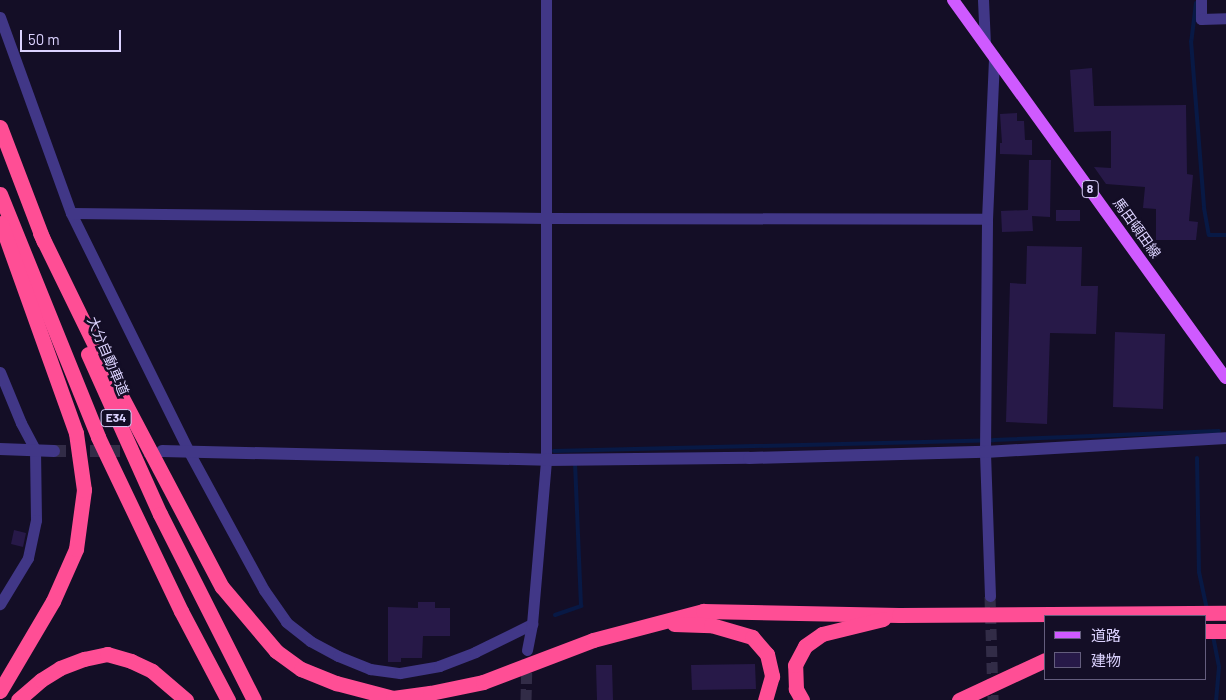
<!DOCTYPE html>
<meta charset="utf-8">
<style>
body{margin:0}
#map{position:relative;width:1226px;height:700px;overflow:hidden;background:#140e26;font-family:Barlow,"Noto Sans JP",sans-serif}
div>[style]{position:absolute}
.stream>*{height:4px;margin:-2px;padding:0 2px;transform-origin:2px;border-radius:2px;background:#081945}
.building>*{inset:0;background:#271948}
.minor-tunnel>*{height:11px;margin-top:-5.5px;transform-origin:0;background:repeating-linear-gradient(90deg,#322c47 0 11px,transparent 0 16.5px)}
.tertiary-tunnel>*{height:12px;margin-top:-6px;transform-origin:0;background:repeating-linear-gradient(90deg,#322c47 0 12px,transparent 0 18px)}
.minor>*{height:11px;margin:-5.5px;padding:0 5.5px;transform-origin:5.5px;border-radius:5.5px;background:#413787}
.tertiary>*{height:12px;margin:-6px;padding:0 6px;transform-origin:6px;border-radius:6px;background:#413787}
.primary>*{height:12px;margin:-6px;padding:0 6px;transform-origin:6px;border-radius:6px;background:#cf5aff}
.motorway>*{height:15px;margin:-7.5px;padding:0 7.5px;transform-origin:7.5px;border-radius:7.5px;background:#ff4e95}
span{translate:-50% -50%;white-space:nowrap;text-align:center;line-height:1.15;-webkit-text-stroke:5px #140e26;paint-order:stroke}
.shield-label span{padding:1px 4px;background:#140e26;border:1px solid;border-radius:4px;-webkit-text-stroke-width:0}
.shield-label{font-size:12px;color:#dcd3ff;font-weight:700}
.street-label{font-size:14px;color:#dcd3ff}
.legend{position:absolute;left:1044px;top:615px;width:162px;height:65px;box-sizing:border-box;background:#140e26;border:1px solid #645d7d;margin:0;padding:6px 9px;list-style:none;font-size:15px;color:#dcd3ff}
.legend li{display:flex;align-items:center;gap:10px;height:25px}
.legend b{width:25px;border:1px solid #645d7d}
.scale{position:absolute;left:20px;top:30px;width:101px;height:22px;box-sizing:border-box;border:2px solid #dcd3ff;border-top:0;padding-left:6px;font-size:15px;line-height:18px;white-space:nowrap;color:#dcd3ff;-webkit-text-stroke:4px #140e26;paint-order:stroke}
</style>
<div id="map">
<div class="stream">
<i style="left:1196px;top:3px;width:38px;rotate:97deg"></i>
<i style="left:1191px;top:41px;width:168px;rotate:85.5deg"></i>
<i style="left:1204px;top:208px;width:27px;rotate:80deg"></i>
<i style="left:1209px;top:235px;width:17px"></i>
<i style="left:554px;top:451px;width:440px;rotate:-1.4deg"></i>
<i style="left:994px;top:440px;width:225px;rotate:-2.3deg"></i>
<i style="left:1197px;top:458px;width:114px;rotate:89deg"></i>
<i style="left:1199px;top:572px;width:38px;rotate:78deg"></i>
<i style="left:555px;top:615px;width:28px;rotate:-19deg"></i>
<i style="left:581px;top:606px;width:145px;rotate:-92.4deg"></i>
<i style="left:1213px;top:636px;width:32px;rotate:79deg"></i>
<i style="left:1219px;top:667px;width:33px;rotate:95deg"></i>
</div>
<div class="building">
<i style="clip-path:polygon(1092px 68px,1094px 106px,1186px 105px,1187px 174px,1193px 175px,1189px 221px,1198px 222px,1196px 240px,1156px 240px,1156px 209px,1143px 208px,1145px 187px,1106px 184px,1094px 167px,1111px 168px,1111px 131px,1074px 132px,1070px 70px)"></i>
<i style="clip-path:polygon(1017px 113px,1017px 121px,1024px 121px,1025px 140px,1032px 140px,1032px 155px,1000px 154px,1000px 143px,1002px 143px,1000px 114px)"></i>
<i style="clip-path:polygon(1029px 160px,1051px 160px,1050px 217px,1032px 216px,1033px 231px,1002px 232px,1001px 211px,1028px 210px)"></i>
<i style="clip-path:polygon(1056px 210px,1080px 210px,1080px 221px,1056px 221px)"></i>
<i style="clip-path:polygon(1027px 246px,1082px 247px,1081px 286px,1098px 286px,1096px 334px,1050px 333px,1047px 424px,1006px 422px,1010px 283px,1026px 284px)"></i>
<i style="clip-path:polygon(1115px 332px,1165px 334px,1163px 409px,1113px 407px)"></i>
<i style="clip-path:polygon(14px 530px,26px 533px,23px 547px,11px 544px)"></i>
<i style="clip-path:polygon(418px 602px,435px 602px,435px 608px,450px 608px,450px 636px,423px 636px,422px 658px,401px 658px,401px 662px,388px 662px,388px 607px,418px 608px)"></i>
<i style="clip-path:polygon(755px 664px,756px 689px,692px 690px,691px 665px)"></i>
<i style="clip-path:polygon(596px 665px,612px 665px,613px 700px,597px 700px)"></i>
</div>
<div class="minor-tunnel">
<i style="left:990px;top:596px;width:104px;rotate:88.3deg"></i>
<i style="left:526px;top:700px;width:41px;rotate:-88.6deg"></i>
</div>
<div class="tertiary-tunnel">
<i style="left:54px;top:451px;width:105px"></i>
</div>
<div class="minor">
<i style="left:983px;top:0;width:44px;rotate:87.4deg"></i>
<i style="left:1201px;top:0;width:19px;rotate:90deg"></i>
<i style="left:1201px;top:19px;width:25px;rotate:-2deg"></i>
<i style="left:0;top:17px;width:208px;rotate:70.1deg"></i>
<i style="left:71px;top:213px;width:267px;rotate:63.7deg"></i>
<i style="left:189px;top:452px;width:157px;rotate:61.5deg"></i>
<i style="left:264px;top:590px;width:39px;rotate:55deg"></i>
<i style="left:286px;top:622px;width:31px;rotate:38deg"></i>
<i style="left:310px;top:641px;width:32px;rotate:28deg"></i>
<i style="left:338px;top:656px;width:35px;rotate:22deg"></i>
<i style="left:370px;top:669px;width:30px;rotate:8deg"></i>
<i style="left:400px;top:673px;width:40px;rotate:-10deg"></i>
<i style="left:439px;top:666px;width:39px;rotate:-21deg"></i>
<i style="left:475px;top:652px;width:64px;rotate:-26.2deg"></i>
<i style="left:71px;top:213px;width:476px;rotate:0.6deg"></i>
<i style="left:547px;top:218px;width:440px;rotate:0.1deg"></i>
<i style="left:0;top:372px;width:55px;rotate:67.6deg"></i>
<i style="left:21px;top:423px;width:30px;rotate:62deg"></i>
<i style="left:35px;top:449px;width:71px;rotate:89.2deg"></i>
<i style="left:36px;top:520px;width:39px;rotate:102deg"></i>
<i style="left:28px;top:558px;width:54px;rotate:121.3deg"></i>
<i style="left:990px;top:596px;width:144px;rotate:-92deg"></i>
<i style="left:985px;top:452px;width:233px;rotate:-89.5deg"></i>
<i style="left:987px;top:219px;width:163px;rotate:-87.5deg"></i>
<i style="left:527px;top:650px;width:26px;rotate:-79deg"></i>
<i style="left:532px;top:624px;width:165px;rotate:-85.1deg"></i>
<i style="left:546px;top:460px;width:460px;rotate:-90deg"></i>
</div>
<div class="tertiary">
<i style="left:0;top:449px;width:54px;rotate:2.1deg"></i>
<i style="left:162px;top:451px;width:384px;rotate:1.3deg"></i>
<i style="left:546px;top:460px;width:203px;rotate:-0.6deg"></i>
<i style="left:749px;top:458px;width:236px;rotate:-1.5deg"></i>
<i style="left:985px;top:452px;width:241px;rotate:-3.3deg"></i>
</div>
<div class="primary">
<i style="left:953px;top:0;width:466px;rotate:54.2deg"></i>
</div>
<div class="motorway">
<i style="left:0;top:127px;width:123px;rotate:69.1deg"></i>
<i style="left:0;top:194px;width:262px;rotate:68deg"></i>
<i style="left:98px;top:437px;width:193px;rotate:64.5deg"></i>
<i style="left:181px;top:611px;width:101px;rotate:62.2deg"></i>
<i style="left:40px;top:233px;width:135px;rotate:64deg"></i>
<i style="left:99px;top:354px;width:263px;rotate:62.2deg"></i>
<i style="left:222px;top:587px;width:84px;rotate:49.8deg"></i>
<i style="left:276px;top:651px;width:31px;rotate:36deg"></i>
<i style="left:301px;top:669px;width:38px;rotate:22deg"></i>
<i style="left:336px;top:683px;width:59px;rotate:14.7deg"></i>
<i style="left:393px;top:698px;width:37px;rotate:-8deg"></i>
<i style="left:430px;top:693px;width:54px;rotate:-11.7deg"></i>
<i style="left:483px;top:682px;width:118px;rotate:-20.9deg"></i>
<i style="left:593px;top:640px;width:114px;rotate:-14.8deg"></i>
<i style="left:703px;top:611px;width:196px;rotate:1.2deg"></i>
<i style="left:899px;top:615px;width:327px;rotate:-0.4deg"></i>
<i style="left:88px;top:354px;width:175px;rotate:65.8deg"></i>
<i style="left:160px;top:514px;width:208px;rotate:63.2deg"></i>
<i style="left:674px;top:624px;width:37px;rotate:2deg"></i>
<i style="left:711px;top:625px;width:43px;rotate:16.3deg"></i>
<i style="left:752px;top:637px;width:23px;rotate:49deg"></i>
<i style="left:767px;top:654px;width:23px;rotate:77deg"></i>
<i style="left:772px;top:676px;width:25px;rotate:106deg"></i>
<i style="left:1205px;top:631px;width:21px"></i>
<i style="left:0;top:691px;width:104px;rotate:-59.5deg"></i>
<i style="left:53px;top:601px;width:57px;rotate:-66.1deg"></i>
<i style="left:76px;top:549px;width:60px;rotate:-82.3deg"></i>
<i style="left:84px;top:490px;width:58px;rotate:-98deg"></i>
<i style="left:76px;top:433px;width:223px;rotate:-109.7deg"></i>
<i style="left:18px;top:700px;width:30px;rotate:-41deg"></i>
<i style="left:41px;top:680px;width:22px;rotate:-32deg"></i>
<i style="left:60px;top:668px;width:26px;rotate:-21deg"></i>
<i style="left:84px;top:659px;width:24px;rotate:-12deg"></i>
<i style="left:107px;top:654px;width:25px;rotate:16deg"></i>
<i style="left:131px;top:661px;width:23px;rotate:25deg"></i>
<i style="left:152px;top:671px;width:45px;rotate:40.5deg"></i>
<i style="left:802px;top:700px;width:13px;rotate:-119deg"></i>
<i style="left:796px;top:689px;width:24px;rotate:-92deg"></i>
<i style="left:795px;top:665px;width:21px;rotate:-62deg"></i>
<i style="left:805px;top:646px;width:21px;rotate:-35deg"></i>
<i style="left:822px;top:634px;width:63px;rotate:-13.8deg"></i>
<i style="left:959px;top:700px;width:95px;rotate:-24.9deg"></i>
</div>
<div class="shield-label">
<span style="left:1090px;top:189px">8</span>
<span style="left:116px;top:418px">E34</span>
</div>
<div class="street-label">
<span style="left:1137px;top:228px;rotate:54deg">馬田頓田線</span>
<span style="left:108px;top:356px;rotate:67deg">大分自動車道</span>
</div>
<ul class="legend">
<li><b style="height:6px;background:#cf5aff"></b>道路</li>
<li><b style="height:14px;background:#271948"></b>建物</li>
</ul>
<div class="scale">50 m</div>
</div>
